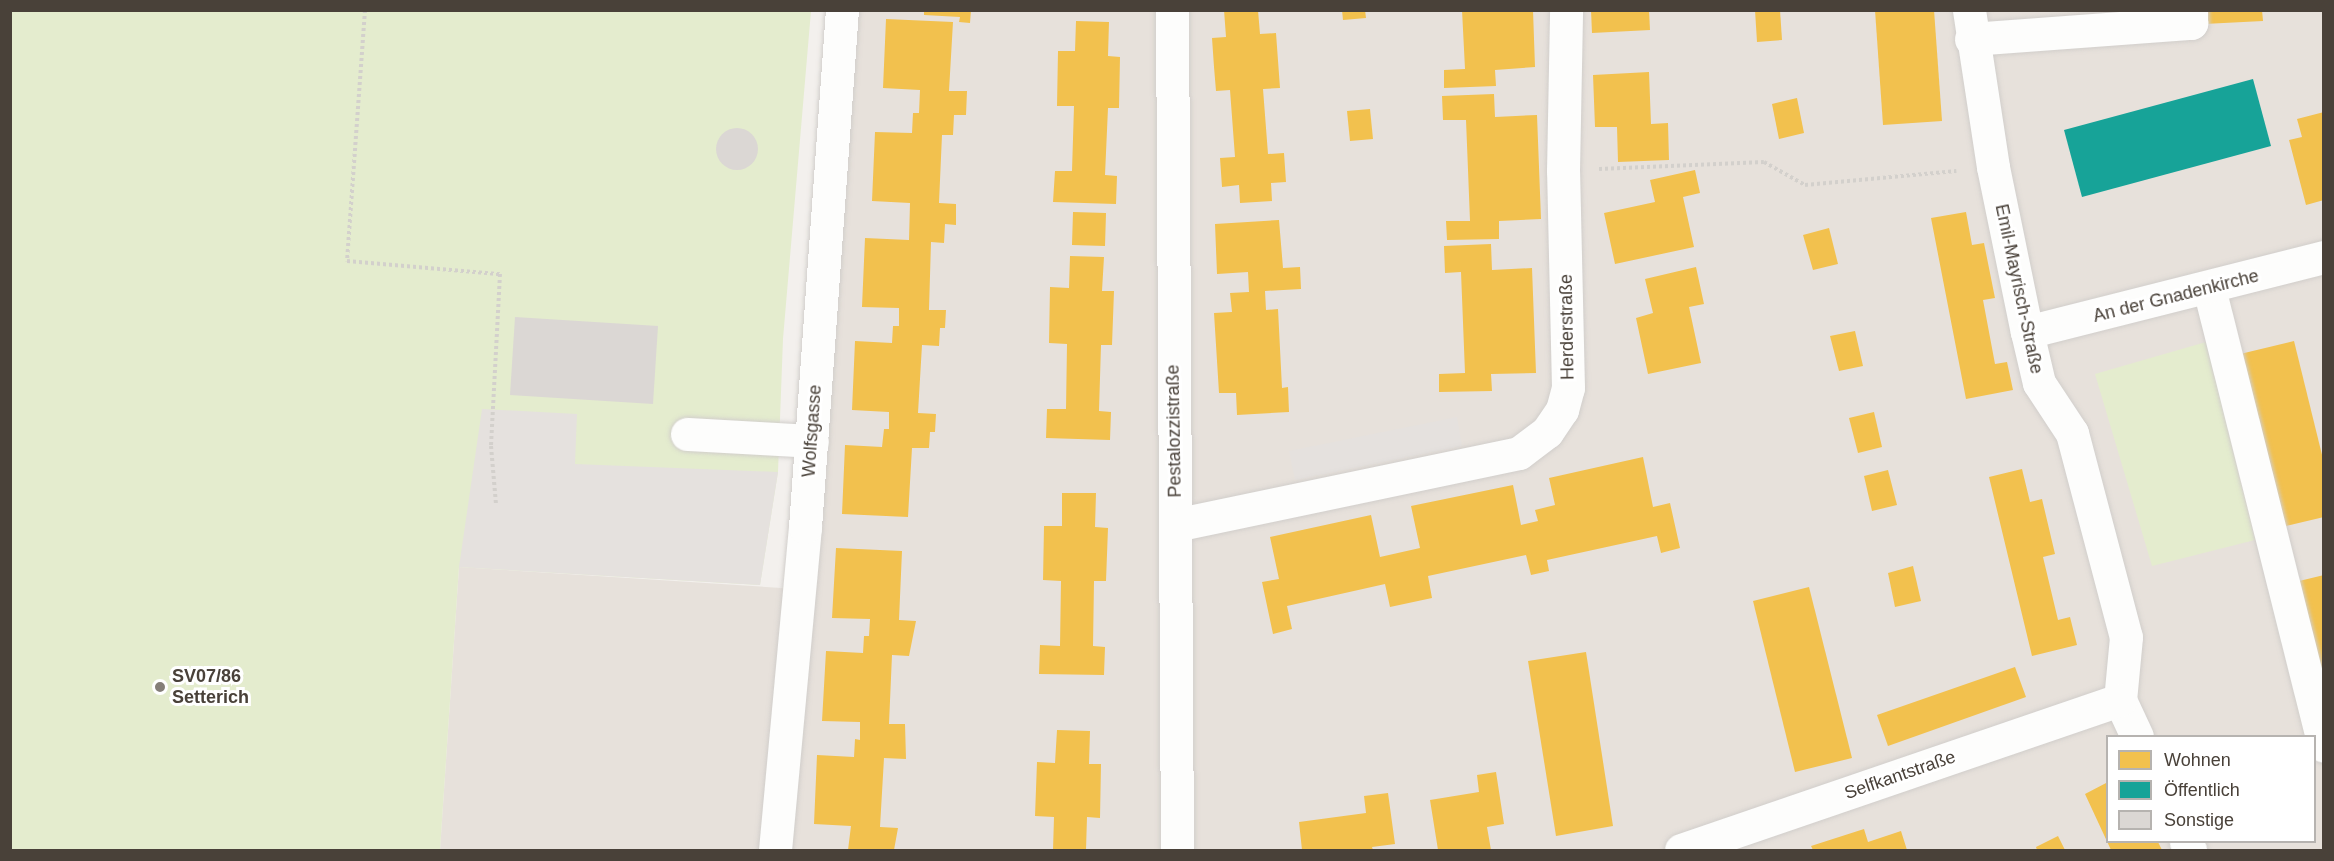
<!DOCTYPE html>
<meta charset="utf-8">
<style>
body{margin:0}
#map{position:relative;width:2334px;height:861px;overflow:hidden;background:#f3f0ed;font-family:Arial,sans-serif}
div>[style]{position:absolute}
.residential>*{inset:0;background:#e7e1db}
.green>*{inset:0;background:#e4ecce}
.parking>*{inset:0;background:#e5e1de}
.homes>*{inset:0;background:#f2c14e}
.public>*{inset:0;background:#17a398}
.building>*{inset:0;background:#dbd7d4}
.round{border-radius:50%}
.path>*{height:4px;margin-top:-2px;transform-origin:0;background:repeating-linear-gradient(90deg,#d3d0cc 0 3px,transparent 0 6px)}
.roads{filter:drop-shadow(0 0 2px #d1cecb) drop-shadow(0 0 2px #d1cecb)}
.minor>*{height:33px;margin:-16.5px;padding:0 16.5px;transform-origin:16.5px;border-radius:16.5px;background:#fdfdfc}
.dots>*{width:16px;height:16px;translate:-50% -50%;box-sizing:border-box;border:3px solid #fff;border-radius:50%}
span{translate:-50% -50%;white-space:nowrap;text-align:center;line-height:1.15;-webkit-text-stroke:6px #fff;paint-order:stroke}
.street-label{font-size:18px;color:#494139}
.poi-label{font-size:18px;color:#494139;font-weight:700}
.left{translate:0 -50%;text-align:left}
.frame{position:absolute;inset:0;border:12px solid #494139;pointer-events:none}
.legend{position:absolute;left:2106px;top:735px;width:210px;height:108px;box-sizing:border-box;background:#fff;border:2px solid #b6b3b0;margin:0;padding:8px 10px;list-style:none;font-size:18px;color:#494139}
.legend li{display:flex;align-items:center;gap:12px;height:30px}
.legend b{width:30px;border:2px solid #b6b3b0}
</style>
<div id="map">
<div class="residential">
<i style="clip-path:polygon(evenodd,850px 11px,2323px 11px,2323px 850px,440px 850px,459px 567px,812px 590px,850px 11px,2108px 736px,2314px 736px,2314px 842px,2108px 842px,2108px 736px)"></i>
</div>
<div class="green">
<i style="clip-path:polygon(10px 11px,811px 11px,783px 339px,778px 472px,760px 585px,459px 567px,440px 850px,11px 850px)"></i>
<i style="clip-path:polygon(2206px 342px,2255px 540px,2152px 566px,2095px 374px)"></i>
</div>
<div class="parking">
<i style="clip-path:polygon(482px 409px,577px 414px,575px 464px,778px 472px,760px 585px,459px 567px)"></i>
<i style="clip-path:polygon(1457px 417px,1462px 446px,1295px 480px,1289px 451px)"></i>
</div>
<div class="homes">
<i style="clip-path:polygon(924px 10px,971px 10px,970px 23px,959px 22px,960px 17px,924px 15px)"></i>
<i style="clip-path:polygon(1224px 10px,1258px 10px,1260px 34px,1276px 33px,1280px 88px,1263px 89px,1268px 154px,1284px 153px,1286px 182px,1271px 183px,1272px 201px,1240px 203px,1239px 185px,1222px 187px,1220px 158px,1235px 157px,1230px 90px,1216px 91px,1214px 67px,1212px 38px,1226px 37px)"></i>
<i style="clip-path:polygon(1342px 10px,1365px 10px,1366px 18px,1343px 20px)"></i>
<i style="clip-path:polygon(1462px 10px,1533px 10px,1535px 67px,1495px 70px,1496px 86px,1444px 88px,1444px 70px,1465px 69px)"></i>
<i style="clip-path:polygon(1591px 10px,1649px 10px,1650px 30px,1592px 33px)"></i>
<i style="clip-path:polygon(1755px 10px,1780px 10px,1782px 40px,1757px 42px)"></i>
<i style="clip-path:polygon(1875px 10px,1934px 10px,1942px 121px,1883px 125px)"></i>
<i style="clip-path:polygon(2204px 10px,2262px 10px,2263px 21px,2204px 24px)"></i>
<i style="clip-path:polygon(886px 19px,953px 22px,949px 91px,967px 91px,966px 115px,954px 115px,953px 135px,942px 135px,939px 203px,956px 204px,956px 225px,945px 224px,944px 243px,931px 242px,929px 310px,946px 310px,945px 328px,940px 328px,939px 346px,922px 345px,918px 413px,936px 414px,935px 432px,930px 432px,929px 448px,912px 448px,908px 517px,842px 514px,845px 445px,882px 447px,884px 429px,889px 429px,889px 412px,852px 410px,855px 341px,892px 343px,893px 326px,899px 326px,899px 308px,862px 307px,865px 238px,909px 240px,910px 203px,872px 201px,875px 132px,912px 133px,913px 113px,919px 113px,920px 90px,883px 88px)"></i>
<i style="clip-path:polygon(1076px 21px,1109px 22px,1108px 56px,1120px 57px,1119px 108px,1108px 108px,1105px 175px,1117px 176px,1116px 204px,1053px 202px,1055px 171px,1072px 171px,1074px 106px,1057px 106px,1058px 51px,1075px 51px)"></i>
<i style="clip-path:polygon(1649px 72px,1651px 124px,1668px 123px,1669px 160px,1618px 162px,1617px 127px,1595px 127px,1593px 75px)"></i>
<i style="clip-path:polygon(1494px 94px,1495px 117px,1537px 115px,1541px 219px,1499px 221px,1499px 239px,1447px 240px,1446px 221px,1470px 221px,1468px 170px,1466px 120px,1443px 120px,1442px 96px)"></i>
<i style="clip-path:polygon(1797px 98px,1804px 133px,1779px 139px,1772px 104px)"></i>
<i style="clip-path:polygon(1370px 109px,1373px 139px,1350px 141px,1347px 111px)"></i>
<i style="clip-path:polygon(2324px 112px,2324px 200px,2306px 205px,2289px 140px,2302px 137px,2297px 119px)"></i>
<i style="clip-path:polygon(1695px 170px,1700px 193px,1683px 197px,1694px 247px,1615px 264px,1604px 213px,1655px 202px,1650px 180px)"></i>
<i style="clip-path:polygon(1073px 212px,1106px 213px,1105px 246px,1072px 245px)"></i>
<i style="clip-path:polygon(1966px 212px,1972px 245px,1984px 243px,1995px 298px,1983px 300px,1995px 364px,2007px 362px,2013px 390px,1966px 399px,1931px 218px)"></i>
<i style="clip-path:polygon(1279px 220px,1283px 268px,1300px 267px,1301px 289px,1265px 291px,1266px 310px,1278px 309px,1282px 388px,1288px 387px,1289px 412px,1237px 415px,1236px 393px,1219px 393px,1214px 313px,1232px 312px,1230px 293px,1249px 292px,1248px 272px,1217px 274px,1215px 224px)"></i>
<i style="clip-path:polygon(1829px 228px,1838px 264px,1813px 270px,1803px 235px)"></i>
<i style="clip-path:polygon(1491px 244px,1492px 270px,1532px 268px,1536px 373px,1491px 374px,1492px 391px,1439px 392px,1439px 374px,1465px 373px,1461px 272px,1445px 273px,1444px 246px)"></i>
<i style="clip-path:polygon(1070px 256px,1104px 257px,1102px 291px,1114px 291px,1112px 345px,1101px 345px,1099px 411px,1111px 412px,1110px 440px,1046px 438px,1047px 409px,1066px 409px,1067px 344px,1049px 343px,1050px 287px,1069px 288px)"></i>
<i style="clip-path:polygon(1696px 267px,1704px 304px,1689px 307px,1701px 363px,1648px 374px,1636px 318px,1653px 313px,1645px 279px)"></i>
<i style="clip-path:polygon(1855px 331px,1863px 366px,1839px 371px,1830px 336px)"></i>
<i style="clip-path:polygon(2294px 341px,2324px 463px,2324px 517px,2277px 528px,2236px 355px)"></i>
<i style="clip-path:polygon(1874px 412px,1882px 447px,1858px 453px,1849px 418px)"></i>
<i style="clip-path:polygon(1643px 457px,1653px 507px,1670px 503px,1680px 548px,1661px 553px,1657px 536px,1547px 560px,1549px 571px,1531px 575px,1526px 555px,1428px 576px,1432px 598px,1390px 607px,1385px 584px,1287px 606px,1292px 629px,1273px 634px,1262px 582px,1279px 579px,1270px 537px,1371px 515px,1380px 557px,1420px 548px,1411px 506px,1513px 485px,1521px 525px,1538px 521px,1535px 510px,1555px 505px,1549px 478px)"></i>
<i style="clip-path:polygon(2022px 469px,2030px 502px,2042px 499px,2055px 554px,2043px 557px,2058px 620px,2070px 617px,2077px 645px,2032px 656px,1989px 477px)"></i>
<i style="clip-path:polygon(1888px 470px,1897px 505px,1872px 511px,1864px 476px)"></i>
<i style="clip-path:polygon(1062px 493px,1096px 493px,1095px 527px,1108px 528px,1106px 581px,1094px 581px,1093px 646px,1105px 647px,1104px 675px,1039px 674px,1040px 645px,1060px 646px,1061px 581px,1043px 580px,1044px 526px,1062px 526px)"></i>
<i style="clip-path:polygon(836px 548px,902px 551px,899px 620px,916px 621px,909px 656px,892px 655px,889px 724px,905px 724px,906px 759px,884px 758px,880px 827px,898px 828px,894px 850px,848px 850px,851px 826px,814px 824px,817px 755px,854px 757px,855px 739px,860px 740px,860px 722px,822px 721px,826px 651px,863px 653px,864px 636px,869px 636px,870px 619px,832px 618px)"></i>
<i style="clip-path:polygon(1913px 566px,1921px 601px,1895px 607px,1888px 573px)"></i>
<i style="clip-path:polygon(2324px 575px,2324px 716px,2291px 583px)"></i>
<i style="clip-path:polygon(1809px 587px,1852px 758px,1795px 772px,1753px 601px)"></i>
<i style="clip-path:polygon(1586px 652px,1613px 826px,1556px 836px,1528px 661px)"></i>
<i style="clip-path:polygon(2015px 667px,2026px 697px,1888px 746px,1877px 715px)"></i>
<i style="clip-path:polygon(1057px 730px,1090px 731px,1089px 764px,1101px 764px,1100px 818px,1087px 817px,1086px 850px,1053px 850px,1054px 817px,1035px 816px,1037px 762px,1055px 763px)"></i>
<i style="clip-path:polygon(1496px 772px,1504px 824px,1487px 827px,1491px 850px,1438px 850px,1430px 800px,1479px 792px,1477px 775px)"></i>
<i style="clip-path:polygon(2108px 782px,2108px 842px,2158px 842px,2162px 850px,2111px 850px,2085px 794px)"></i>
<i style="clip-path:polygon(1388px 793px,1395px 844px,1372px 847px,1373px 850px,1302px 850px,1299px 822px,1366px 813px,1364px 796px)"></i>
<i style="clip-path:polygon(1864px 829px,1868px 842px,1901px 831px,1907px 850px,1813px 850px,1811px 846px)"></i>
<i style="clip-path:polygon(2058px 836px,2065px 850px,2037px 850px,2036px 847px)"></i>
</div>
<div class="public">
<i style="clip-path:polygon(2253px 79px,2271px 146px,2082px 197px,2064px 130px)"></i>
</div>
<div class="building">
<i class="round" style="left:716px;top:128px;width:42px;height:42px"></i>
<i style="clip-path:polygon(515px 317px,658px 326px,653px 404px,510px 395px)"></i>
</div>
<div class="path">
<i style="left:365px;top:10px;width:252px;rotate:94.1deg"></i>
<i style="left:347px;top:261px;width:154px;rotate:4.9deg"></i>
<i style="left:500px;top:274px;width:172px;rotate:93deg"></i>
<i style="left:491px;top:446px;width:58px;rotate:85.1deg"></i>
<i style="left:1599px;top:169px;width:165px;rotate:-2.4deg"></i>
<i style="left:1764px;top:162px;width:47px;rotate:29.3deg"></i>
<i style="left:1805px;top:185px;width:152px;rotate:-5.3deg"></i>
</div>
<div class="roads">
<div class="minor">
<i style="left:1172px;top:10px;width:840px;rotate:89.66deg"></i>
<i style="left:1969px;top:10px;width:159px;rotate:81.3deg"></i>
<i style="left:1993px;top:167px;width:168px;rotate:78.4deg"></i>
<i style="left:2027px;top:332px;width:52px;rotate:76.8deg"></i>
<i style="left:2039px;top:383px;width:60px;rotate:56.6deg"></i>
<i style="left:2072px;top:433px;width:211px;rotate:75.2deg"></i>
<i style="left:2126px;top:637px;width:63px;rotate:95.4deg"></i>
<i style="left:2120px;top:700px;width:40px;rotate:65deg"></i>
<i style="left:1971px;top:39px;width:221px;rotate:-4.2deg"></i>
<i style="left:2191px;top:23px;width:13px;rotate:-90deg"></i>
<i style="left:2209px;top:288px;width:472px;rotate:75.9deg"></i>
<i style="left:2027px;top:332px;width:306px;rotate:-14.2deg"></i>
<i style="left:687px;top:434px;width:125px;rotate:3.2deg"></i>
<i style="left:1175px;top:525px;width:351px;rotate:-11.8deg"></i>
<i style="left:1519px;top:453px;width:35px;rotate:-37deg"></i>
<i style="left:1547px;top:432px;width:27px;rotate:-56deg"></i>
<i style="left:1562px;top:410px;width:23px;rotate:-75deg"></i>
<i style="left:1568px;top:388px;width:217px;rotate:-91.3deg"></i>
<i style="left:1563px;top:171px;width:161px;rotate:-88.9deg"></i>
<i style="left:2186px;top:842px;width:9px;rotate:63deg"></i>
<i style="left:775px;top:850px;width:324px;rotate:-84.7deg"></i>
<i style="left:805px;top:527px;width:518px;rotate:-85.91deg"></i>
<i style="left:1681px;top:850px;width:464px;rotate:-18.9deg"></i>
</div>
</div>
<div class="dots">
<i style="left:160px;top:687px;background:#847e78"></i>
</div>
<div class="street-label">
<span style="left:2019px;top:289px;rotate:78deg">Emil-Mayrisch-Straße</span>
<span style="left:2176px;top:296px;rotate:-14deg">An der Gnadenkirche</span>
<span style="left:1567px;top:327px;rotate:-91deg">Herderstraße</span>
<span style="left:812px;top:431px;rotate:-86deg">Wolfsgasse</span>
<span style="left:1174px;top:431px;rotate:-91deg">Pestalozzistraße</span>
<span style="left:1900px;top:775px;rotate:-19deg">Selfkantstraße</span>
</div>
<div class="poi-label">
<span class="left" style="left:172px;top:687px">SV07/86<br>Setterich</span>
</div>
<div class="frame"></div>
<ul class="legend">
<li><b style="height:16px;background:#f2c14e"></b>Wohnen</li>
<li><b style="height:16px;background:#17a398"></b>Öffentlich</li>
<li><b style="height:16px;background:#dbd7d4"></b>Sonstige</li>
</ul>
</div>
